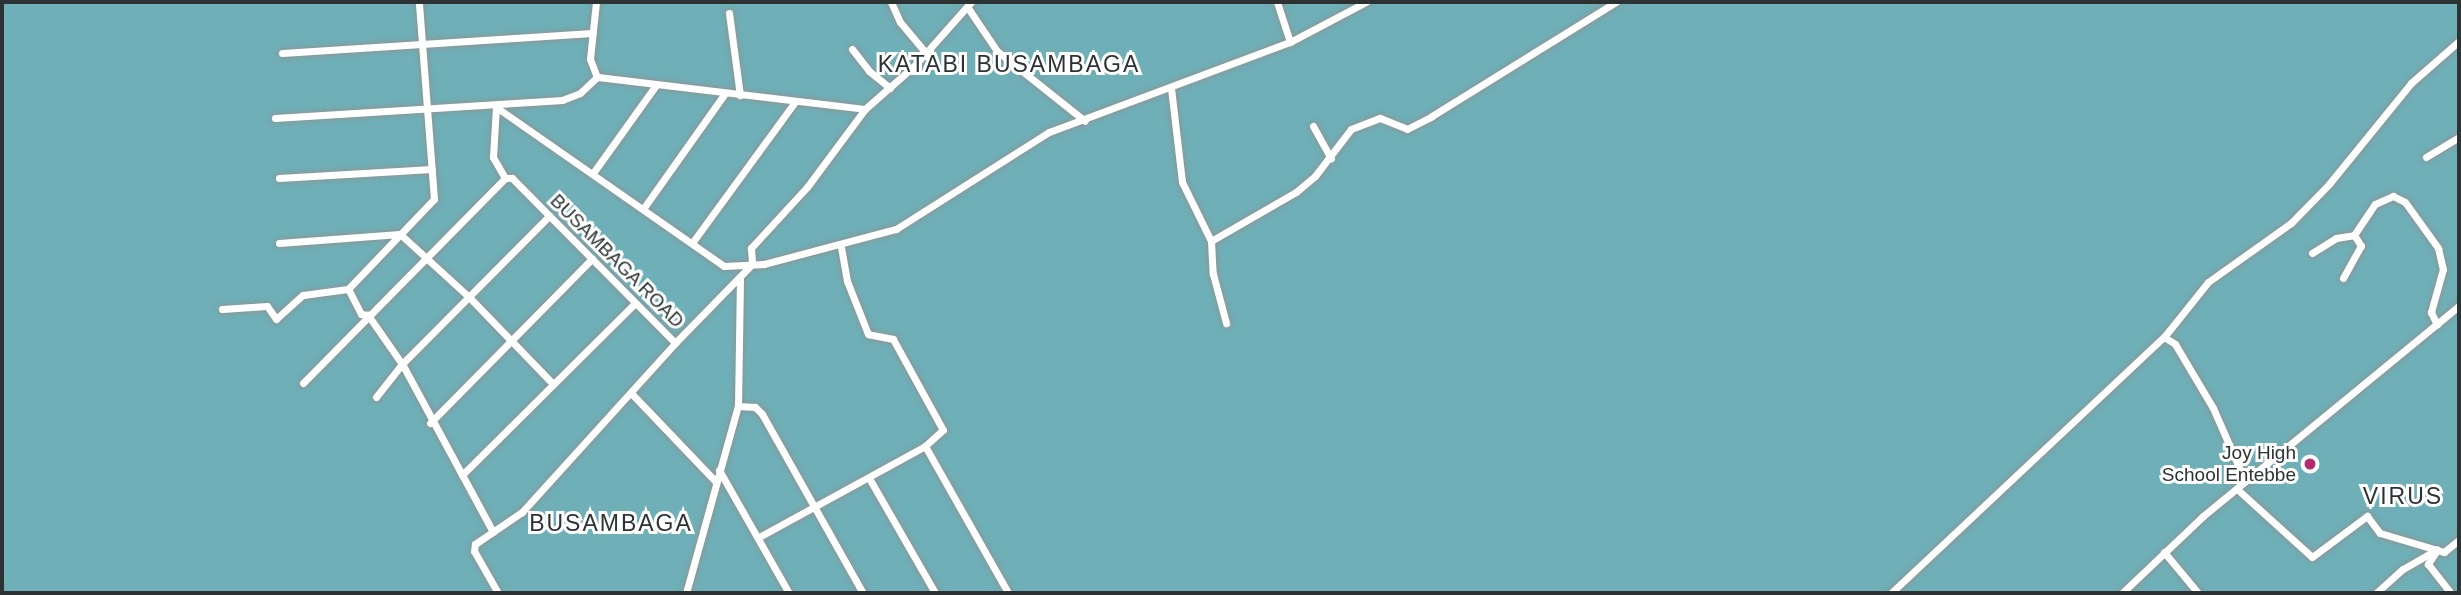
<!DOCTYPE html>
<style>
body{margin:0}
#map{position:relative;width:2461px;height:595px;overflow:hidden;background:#d5e3e4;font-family:Helvetica,sans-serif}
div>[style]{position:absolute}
.water>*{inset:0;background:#6fafb7}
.roads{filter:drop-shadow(0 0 2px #8a9798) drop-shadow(0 0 2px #8a9798)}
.minor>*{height:7px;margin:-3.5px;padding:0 3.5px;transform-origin:3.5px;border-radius:3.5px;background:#fff}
.dots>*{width:19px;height:19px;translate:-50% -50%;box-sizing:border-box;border:4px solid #fff;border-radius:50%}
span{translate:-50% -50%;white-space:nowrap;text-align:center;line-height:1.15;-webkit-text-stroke:6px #fff;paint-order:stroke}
.street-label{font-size:19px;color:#2d3333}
.poi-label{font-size:19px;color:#2d3333}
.right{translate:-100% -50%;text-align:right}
.quarter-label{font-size:23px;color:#2d3333;letter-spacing:2px}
.frame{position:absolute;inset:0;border:4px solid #2d3333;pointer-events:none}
</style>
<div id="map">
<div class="water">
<i style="clip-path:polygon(2px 2px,2459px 2px,2459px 593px,2px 593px)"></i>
</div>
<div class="roads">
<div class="minor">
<i style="left:596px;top:2px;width:57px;rotate:96deg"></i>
<i style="left:590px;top:59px;width:19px;rotate:69deg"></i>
<i style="left:597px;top:77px;width:270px;rotate:6.8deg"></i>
<i style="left:865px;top:109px;width:97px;rotate:126.6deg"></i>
<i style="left:807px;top:187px;width:83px;rotate:132.6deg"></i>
<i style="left:751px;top:248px;width:16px;rotate:86deg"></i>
<i style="left:891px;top:2px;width:22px;rotate:66deg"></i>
<i style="left:900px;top:22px;width:40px;rotate:50deg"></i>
<i style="left:1277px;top:2px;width:42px;rotate:72deg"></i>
<i style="left:968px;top:8px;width:52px;rotate:56deg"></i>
<i style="left:997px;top:51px;width:112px;rotate:38.5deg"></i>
<i style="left:729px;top:13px;width:83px;rotate:82.4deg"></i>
<i style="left:852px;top:49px;width:28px;rotate:52deg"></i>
<i style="left:869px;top:71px;width:27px;rotate:39deg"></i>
<i style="left:282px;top:53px;width:311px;rotate:-3.7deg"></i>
<i style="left:1171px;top:88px;width:95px;rotate:83.3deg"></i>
<i style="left:1182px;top:182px;width:66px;rotate:63.8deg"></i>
<i style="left:1211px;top:241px;width:98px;rotate:-30deg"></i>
<i style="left:1296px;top:192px;width:25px;rotate:-40deg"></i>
<i style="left:1315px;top:176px;width:59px;rotate:-52.5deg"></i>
<i style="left:1351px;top:129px;width:31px;rotate:-21deg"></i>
<i style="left:1380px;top:118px;width:29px;rotate:22deg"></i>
<i style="left:1407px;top:129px;width:28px;rotate:-27deg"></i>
<i style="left:1432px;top:116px;width:216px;rotate:-31.8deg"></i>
<i style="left:865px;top:109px;width:68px;rotate:-41.4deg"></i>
<i style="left:916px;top:64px;width:83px;rotate:-48.4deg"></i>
<i style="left:275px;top:118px;width:288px;rotate:-3.6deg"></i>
<i style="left:562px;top:100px;width:19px;rotate:-21deg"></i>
<i style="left:580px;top:93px;width:23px;rotate:-43deg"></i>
<i style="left:1313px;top:126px;width:37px;rotate:61deg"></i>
<i style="left:2426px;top:157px;width:39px;rotate:-31deg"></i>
<i style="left:593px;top:173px;width:108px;rotate:-54.4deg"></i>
<i style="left:279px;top:178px;width:153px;rotate:-3.4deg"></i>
<i style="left:505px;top:178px;width:24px;rotate:-120deg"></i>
<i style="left:493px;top:157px;width:50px;rotate:-86.6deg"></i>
<i style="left:496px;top:107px;width:278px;rotate:34.9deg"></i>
<i style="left:724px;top:266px;width:40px;rotate:-2.9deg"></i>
<i style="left:764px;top:264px;width:137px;rotate:-14.9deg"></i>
<i style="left:896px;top:229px;width:181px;rotate:-32.4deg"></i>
<i style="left:1049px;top:132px;width:257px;rotate:-20.5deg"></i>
<i style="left:1290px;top:42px;width:86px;rotate:-27.8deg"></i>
<i style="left:643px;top:209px;width:142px;rotate:-54.7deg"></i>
<i style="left:1211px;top:241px;width:33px;rotate:87deg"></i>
<i style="left:1213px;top:274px;width:51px;rotate:75.1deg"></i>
<i style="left:279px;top:243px;width:121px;rotate:-4.3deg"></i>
<i style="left:400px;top:234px;width:93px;rotate:42.4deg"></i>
<i style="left:469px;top:297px;width:121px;rotate:46deg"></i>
<i style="left:692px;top:243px;width:173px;rotate:-53.9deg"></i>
<i style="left:2312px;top:253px;width:28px;rotate:-32deg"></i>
<i style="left:2336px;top:238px;width:18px;rotate:-9deg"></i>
<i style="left:2354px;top:235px;width:37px;rotate:-56deg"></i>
<i style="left:2375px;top:204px;width:20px;rotate:-24deg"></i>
<i style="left:2393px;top:196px;width:13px;rotate:27deg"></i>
<i style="left:2405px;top:202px;width:57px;rotate:54.3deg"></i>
<i style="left:2438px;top:248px;width:22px;rotate:77deg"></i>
<i style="left:2443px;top:269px;width:45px;rotate:105.6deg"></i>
<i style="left:2431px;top:312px;width:14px;rotate:65deg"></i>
<i style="left:2343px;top:278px;width:37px;rotate:-61deg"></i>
<i style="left:2361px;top:246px;width:13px;rotate:-122deg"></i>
<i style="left:222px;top:309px;width:45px;rotate:-3.8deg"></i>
<i style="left:267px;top:306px;width:16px;rotate:55deg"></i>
<i style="left:276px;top:319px;width:36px;rotate:-42deg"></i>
<i style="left:303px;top:295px;width:45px;rotate:-7.6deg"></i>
<i style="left:2164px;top:337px;width:13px;rotate:32deg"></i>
<i style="left:2175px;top:344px;width:74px;rotate:59.3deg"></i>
<i style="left:2213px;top:408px;width:80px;rotate:66.3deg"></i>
<i style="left:303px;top:383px;width:288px;rotate:-45.4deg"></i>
<i style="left:505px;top:178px;width:7px"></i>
<i style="left:512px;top:178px;width:232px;rotate:45.3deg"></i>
<i style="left:675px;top:343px;width:110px;rotate:-45.7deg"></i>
<i style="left:632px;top:394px;width:120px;rotate:46.3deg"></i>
<i style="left:376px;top:397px;width:42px;rotate:-51.8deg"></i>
<i style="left:402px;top:364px;width:60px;rotate:-124.8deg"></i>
<i style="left:368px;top:315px;width:7px;rotate:-172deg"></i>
<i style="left:361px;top:314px;width:28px;rotate:-117deg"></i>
<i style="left:348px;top:289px;width:124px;rotate:-46.3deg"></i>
<i style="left:434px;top:199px;width:198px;rotate:-94.4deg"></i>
<i style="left:738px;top:406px;width:17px;rotate:3deg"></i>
<i style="left:755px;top:407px;width:10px;rotate:45deg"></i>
<i style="left:762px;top:414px;width:206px;rotate:60.6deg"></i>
<i style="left:430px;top:423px;width:231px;rotate:-45.4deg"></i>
<i style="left:925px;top:446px;width:169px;rotate:60.5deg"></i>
<i style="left:719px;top:470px;width:142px;rotate:60.4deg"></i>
<i style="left:462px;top:475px;width:244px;rotate:-44.8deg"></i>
<i style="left:869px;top:478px;width:133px;rotate:60.1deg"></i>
<i style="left:2237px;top:489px;width:101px;rotate:42.2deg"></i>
<i style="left:2312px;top:557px;width:69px;rotate:-36.7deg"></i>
<i style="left:2367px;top:516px;width:21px;rotate:53deg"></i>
<i style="left:2380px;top:533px;width:67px;rotate:16.5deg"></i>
<i style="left:2444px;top:552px;width:19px;rotate:-39deg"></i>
<i style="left:493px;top:532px;width:191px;rotate:-118.4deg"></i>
<i style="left:402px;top:364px;width:209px;rotate:-45.2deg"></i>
<i style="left:759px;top:537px;width:189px;rotate:-28.7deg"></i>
<i style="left:925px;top:446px;width:24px;rotate:-42deg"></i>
<i style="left:943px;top:430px;width:104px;rotate:-118.8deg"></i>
<i style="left:893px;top:339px;width:25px;rotate:-169deg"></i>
<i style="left:868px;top:334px;width:57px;rotate:-111.6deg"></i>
<i style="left:847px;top:281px;width:35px;rotate:-100deg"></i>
<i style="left:2437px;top:550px;width:17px;rotate:123deg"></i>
<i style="left:2428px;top:564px;width:37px;rotate:52deg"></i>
<i style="left:2164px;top:552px;width:53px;rotate:50.3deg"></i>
<i style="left:498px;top:593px;width:48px;rotate:-119.7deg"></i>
<i style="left:474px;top:551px;width:7px;rotate:-82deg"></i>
<i style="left:475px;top:544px;width:57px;rotate:-34.2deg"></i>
<i style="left:522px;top:512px;width:228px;rotate:-47.8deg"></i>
<i style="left:686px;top:593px;width:194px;rotate:-74.5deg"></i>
<i style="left:738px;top:406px;width:129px;rotate:-89.1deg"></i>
<i style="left:1891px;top:593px;width:374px;rotate:-43.2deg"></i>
<i style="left:2164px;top:337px;width:70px;rotate:-51.3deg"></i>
<i style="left:2208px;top:282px;width:102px;rotate:-35.4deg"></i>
<i style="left:2291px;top:223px;width:54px;rotate:-45.7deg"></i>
<i style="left:2329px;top:184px;width:130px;rotate:-50.9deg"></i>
<i style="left:2411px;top:83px;width:64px;rotate:-41.2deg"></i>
<i style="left:2122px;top:593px;width:112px;rotate:-43.5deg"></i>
<i style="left:2203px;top:516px;width:331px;rotate:-39.4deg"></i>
<i style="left:2376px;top:593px;width:36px;rotate:-42deg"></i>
<i style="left:2403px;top:569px;width:39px;rotate:-30deg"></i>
</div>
</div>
<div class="dots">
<i style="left:2310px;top:464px;background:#b22b6e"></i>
</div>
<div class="street-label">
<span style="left:617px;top:261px;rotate:45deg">BUSAMBAGA ROAD</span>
</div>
<div class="poi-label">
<span class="right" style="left:2296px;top:464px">Joy High<br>School Entebbe</span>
</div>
<div class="quarter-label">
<span style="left:1009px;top:64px">KATABI BUSAMBAGA</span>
<span style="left:2403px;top:496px">VIRUS</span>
<span style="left:611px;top:523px">BUSAMBAGA</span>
</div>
<div class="frame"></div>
</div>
